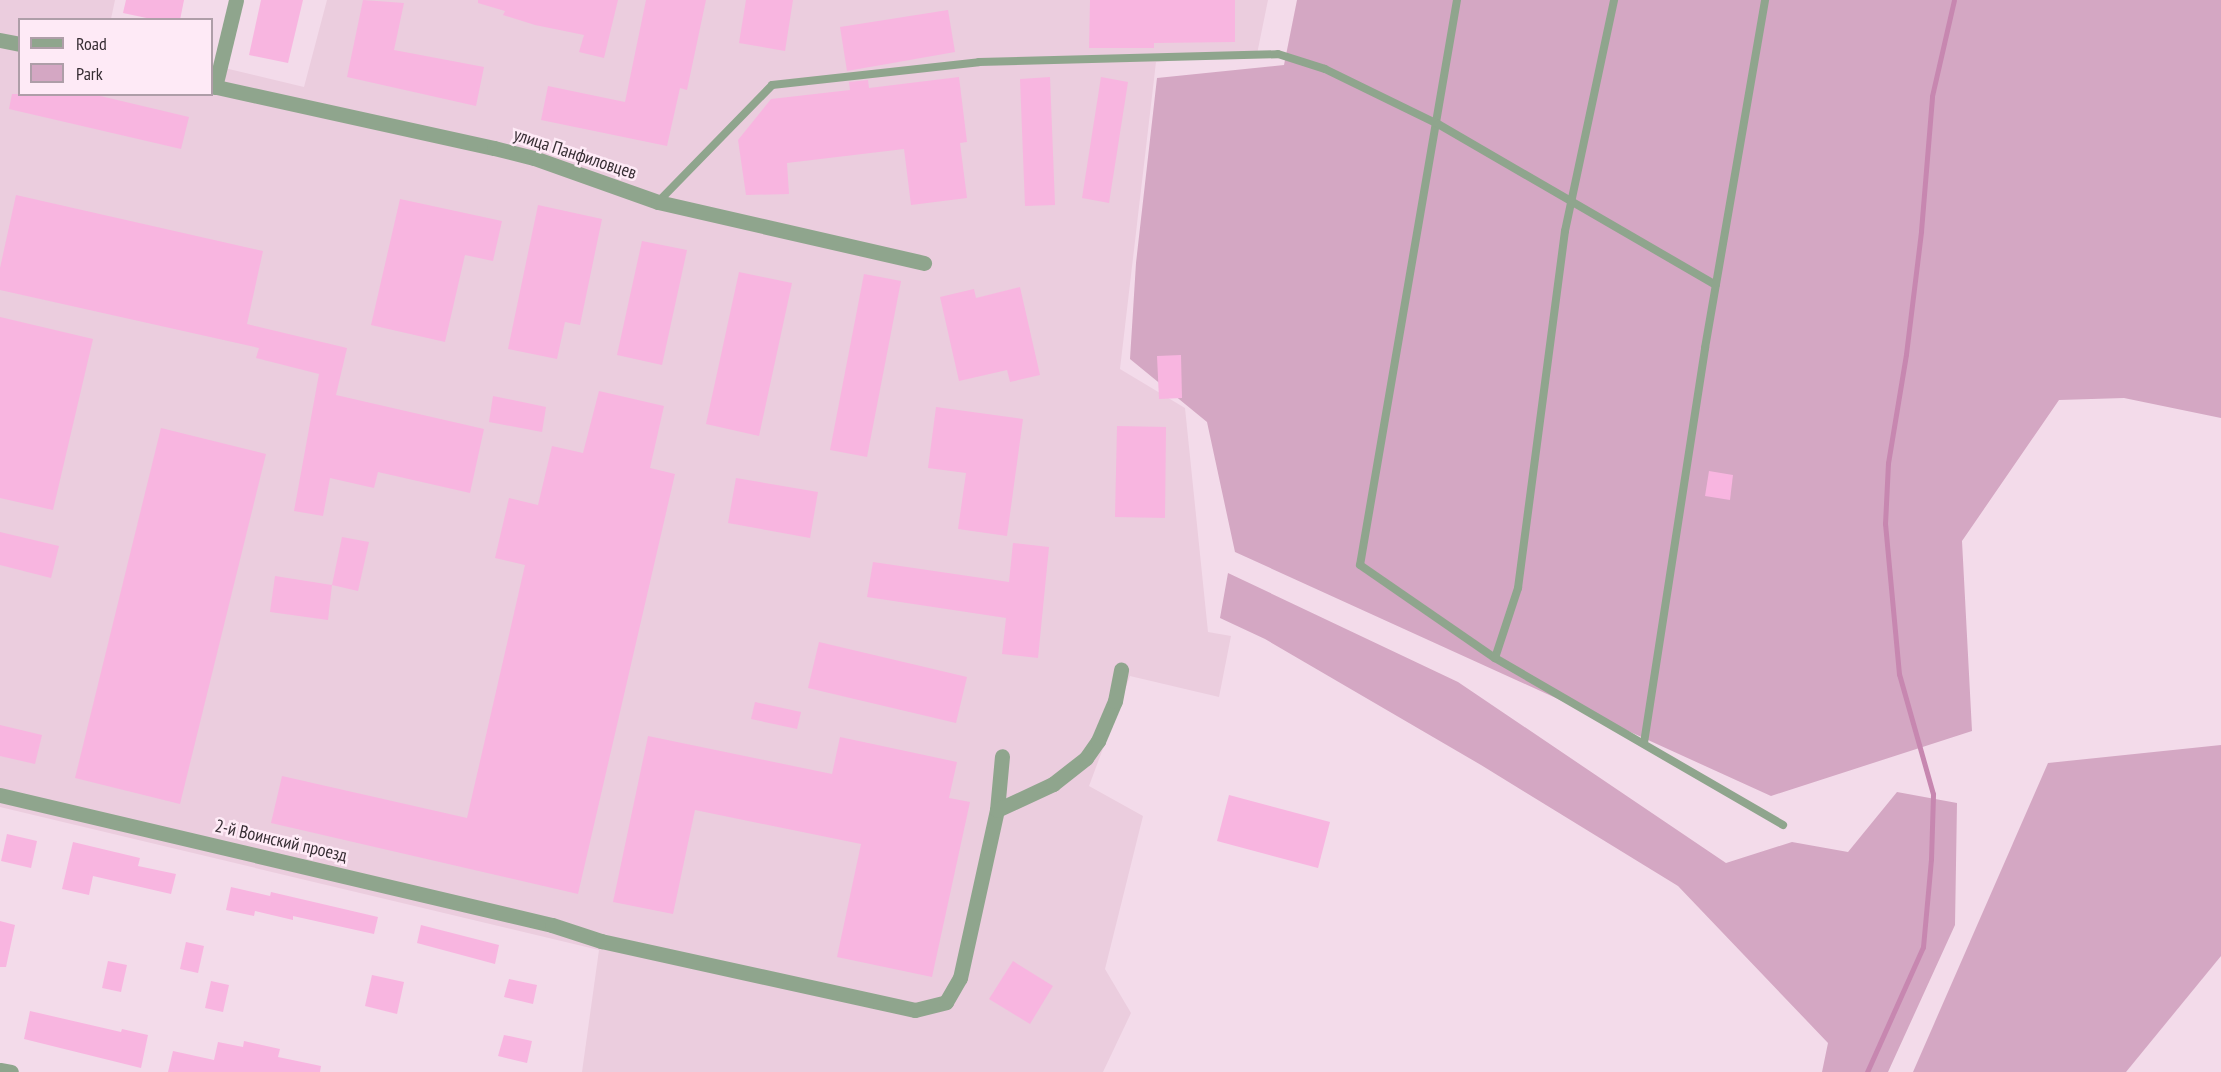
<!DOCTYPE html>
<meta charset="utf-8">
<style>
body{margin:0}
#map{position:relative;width:2221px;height:1072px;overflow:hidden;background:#f3dbea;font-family:"PT Sans Narrow",sans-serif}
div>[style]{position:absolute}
.built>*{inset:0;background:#ebcdde}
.green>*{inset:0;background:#d4a7c3}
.stream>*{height:5px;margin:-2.5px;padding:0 2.5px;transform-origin:2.5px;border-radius:2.5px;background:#c787b0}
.building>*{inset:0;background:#f8b5e0}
.lane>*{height:8px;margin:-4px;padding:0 4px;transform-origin:4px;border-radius:4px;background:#8fa58d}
.street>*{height:15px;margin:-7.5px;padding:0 7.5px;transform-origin:7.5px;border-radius:7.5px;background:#8fa58d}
span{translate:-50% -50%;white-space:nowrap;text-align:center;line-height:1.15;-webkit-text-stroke:5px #feeaf6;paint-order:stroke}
.street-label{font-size:18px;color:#362d33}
.legend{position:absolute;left:18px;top:18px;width:195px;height:78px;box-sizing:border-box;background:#feeaf6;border:2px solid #ae9ea8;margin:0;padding:8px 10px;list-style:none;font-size:18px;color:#362d33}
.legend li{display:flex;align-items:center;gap:12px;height:30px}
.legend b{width:30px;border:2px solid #ae9ea8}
</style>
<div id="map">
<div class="built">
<i style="clip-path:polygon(0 0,115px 0,111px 19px,20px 20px,20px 94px,212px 94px,212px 65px,304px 87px,327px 0,1268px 0,1257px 54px,1156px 62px,1120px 369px,1185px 408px,1208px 632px,1231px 636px,1219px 697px,1130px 676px,1089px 786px,1143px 816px,1105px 969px,1131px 1013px,1103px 1072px,582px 1072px,599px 950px,0 807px)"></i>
</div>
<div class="green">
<i style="clip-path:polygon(1297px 0,2221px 0,2221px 418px,2124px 398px,2059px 400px,1962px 541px,1972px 731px,1771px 796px,1235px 552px,1207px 422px,1130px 359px,1136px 263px,1157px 78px,1284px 65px)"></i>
<i style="clip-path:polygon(1228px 573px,1458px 682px,1726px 863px,1792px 842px,1848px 852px,1897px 792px,1957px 803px,1955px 925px,1888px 1072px,1822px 1072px,1828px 1043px,1678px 886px,1481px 765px,1265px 639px,1220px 618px)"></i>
<i style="clip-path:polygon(2221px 745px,2221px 956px,2126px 1072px,1913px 1072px,2048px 763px)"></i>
</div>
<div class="stream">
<i style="left:1867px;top:1072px;width:137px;rotate:-65.9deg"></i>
<i style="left:1923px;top:947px;width:88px;rotate:-84.8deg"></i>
<i style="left:1931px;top:859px;width:65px;rotate:-88.2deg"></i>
<i style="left:1933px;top:794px;width:125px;rotate:-105.8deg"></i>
<i style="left:1899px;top:674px;width:151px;rotate:-95.3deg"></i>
<i style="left:1885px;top:524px;width:61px;rotate:-87.2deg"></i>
<i style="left:1888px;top:463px;width:110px;rotate:-80.6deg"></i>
<i style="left:1906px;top:354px;width:124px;rotate:-83deg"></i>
<i style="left:1921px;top:231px;width:135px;rotate:-85.3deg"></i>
<i style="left:1932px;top:96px;width:98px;rotate:-77.1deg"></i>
</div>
<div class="building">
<i style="clip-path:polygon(126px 0,184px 0,180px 20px,156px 20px,123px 13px)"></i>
<i style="clip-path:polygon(261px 0,303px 0,288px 63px,249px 55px)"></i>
<i style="clip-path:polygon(363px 0,404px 3px,394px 50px,484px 67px,476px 106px,347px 77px)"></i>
<i style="clip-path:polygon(478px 0,618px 0,604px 58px,579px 52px,584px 35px,535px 25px,503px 15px,505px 11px,478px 3px)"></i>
<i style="clip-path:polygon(646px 0,706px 0,687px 90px,680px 88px,667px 146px,541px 120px,548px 86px,625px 102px)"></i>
<i style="clip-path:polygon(746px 0,793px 0,785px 51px,739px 43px)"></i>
<i style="clip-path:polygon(1090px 0,1235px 0,1235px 42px,1154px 43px,1154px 48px,1089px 48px)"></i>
<i style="clip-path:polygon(948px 10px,955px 52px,847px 71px,840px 27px)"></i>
<i style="clip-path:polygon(959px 77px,967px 142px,960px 143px,967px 198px,911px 205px,904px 149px,787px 163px,789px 194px,746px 195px,738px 140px,771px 99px,850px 90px,849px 82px,868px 80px,869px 88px)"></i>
<i style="clip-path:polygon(1050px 77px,1055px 205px,1025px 206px,1020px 79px)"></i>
<i style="clip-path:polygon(1101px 77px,1128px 82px,1109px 203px,1082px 198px)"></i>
<i style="clip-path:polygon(12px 94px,92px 94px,189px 117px,181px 149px,9px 109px)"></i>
<i style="clip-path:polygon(16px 195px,263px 251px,247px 324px,347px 348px,336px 395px,484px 429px,470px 493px,378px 472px,374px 488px,330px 478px,323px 516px,294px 511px,319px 374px,256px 358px,259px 348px,0 290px,0 268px)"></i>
<i style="clip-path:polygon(400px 199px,502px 221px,493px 261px,465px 255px,445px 342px,371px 325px)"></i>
<i style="clip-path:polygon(538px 205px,602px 219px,580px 325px,565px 322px,557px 359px,508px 349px)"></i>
<i style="clip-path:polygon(642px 241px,687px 250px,662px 365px,617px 355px)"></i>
<i style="clip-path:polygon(739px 272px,792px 283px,759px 436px,706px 424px)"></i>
<i style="clip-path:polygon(864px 274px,901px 281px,867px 457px,830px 450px)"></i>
<i style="clip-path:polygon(1020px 287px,1040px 375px,1010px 382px,1007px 370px,959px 381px,940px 297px,974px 289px,976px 298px)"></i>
<i style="clip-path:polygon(0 317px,93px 339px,53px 510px,0 498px)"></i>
<i style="clip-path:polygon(1181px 355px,1182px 398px,1159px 399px,1157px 356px)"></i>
<i style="clip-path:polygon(599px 391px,664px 406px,650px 468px,675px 474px,578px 894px,271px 823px,282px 776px,467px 818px,525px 565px,495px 558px,509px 498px,538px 505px,552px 446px,583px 453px)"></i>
<i style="clip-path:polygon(493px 396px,546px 407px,542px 432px,489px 422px)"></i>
<i style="clip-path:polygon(936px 407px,1023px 419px,1007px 536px,958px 529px,966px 473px,928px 468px)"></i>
<i style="clip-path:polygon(1117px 426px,1166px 427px,1165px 518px,1115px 517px)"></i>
<i style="clip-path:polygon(161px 428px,266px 454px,180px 804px,75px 778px)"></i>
<i style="clip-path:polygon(1709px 471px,1733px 475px,1730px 500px,1705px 496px)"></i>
<i style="clip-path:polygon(736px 478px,818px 492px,810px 538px,728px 523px)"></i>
<i style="clip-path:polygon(0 532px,59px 546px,51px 578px,0 565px)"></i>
<i style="clip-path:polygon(342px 537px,369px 542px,358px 591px,332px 585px)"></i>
<i style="clip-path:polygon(1013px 543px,1049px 547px,1038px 658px,1002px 654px,1006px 618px,867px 597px,873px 562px,1009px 582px)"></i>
<i style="clip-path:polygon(275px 576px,332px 585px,328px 620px,270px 612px)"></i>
<i style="clip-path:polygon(819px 642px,967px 677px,956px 723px,808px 688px)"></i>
<i style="clip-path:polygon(755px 702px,801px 712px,797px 729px,751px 719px)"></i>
<i style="clip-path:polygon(0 725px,42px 735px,35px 764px,0 756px)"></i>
<i style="clip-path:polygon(648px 736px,832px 774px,840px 737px,957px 762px,949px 798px,970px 802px,932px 977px,837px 957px,861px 844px,695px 810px,673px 914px,613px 902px)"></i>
<i style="clip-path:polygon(1229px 795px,1330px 822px,1318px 868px,1217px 841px)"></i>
<i style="clip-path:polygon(7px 834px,37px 841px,31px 868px,1px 861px)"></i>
<i style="clip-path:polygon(73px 842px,140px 858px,138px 866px,176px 874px,171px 894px,93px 876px,89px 895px,62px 889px)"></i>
<i style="clip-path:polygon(231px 887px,270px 896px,271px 892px,378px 917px,374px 934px,293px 916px,293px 920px,255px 911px,254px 916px,226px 910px)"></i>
<i style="clip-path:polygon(0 921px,15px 925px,6px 967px,0 967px)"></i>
<i style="clip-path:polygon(421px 925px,499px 945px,495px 964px,417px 943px)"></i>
<i style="clip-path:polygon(186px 942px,204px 946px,198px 973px,180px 969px)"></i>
<i style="clip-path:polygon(108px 961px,127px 965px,121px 992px,102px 988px)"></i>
<i style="clip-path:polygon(1013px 961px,1053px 986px,1030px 1024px,989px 999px)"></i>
<i style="clip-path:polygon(372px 975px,404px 982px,397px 1014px,365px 1006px)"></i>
<i style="clip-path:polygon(509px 979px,537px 985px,533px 1004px,504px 997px)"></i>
<i style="clip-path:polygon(211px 981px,229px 985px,223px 1012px,205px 1008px)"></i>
<i style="clip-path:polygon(30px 1011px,121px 1032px,122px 1029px,148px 1035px,141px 1068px,24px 1039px)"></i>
<i style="clip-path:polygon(504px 1035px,532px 1041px,527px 1063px,498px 1056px)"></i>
<i style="clip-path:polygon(244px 1041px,280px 1049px,278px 1057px,321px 1066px,320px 1072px,168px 1072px,173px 1051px,214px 1060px,218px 1042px,243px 1047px)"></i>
</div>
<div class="lane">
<i style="left:1457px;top:0;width:573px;rotate:99.74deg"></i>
<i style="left:1360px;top:565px;width:164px;rotate:34.6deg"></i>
<i style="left:1495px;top:658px;width:333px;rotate:30.1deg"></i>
<i style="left:658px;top:202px;width:163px;rotate:-45.7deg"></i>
<i style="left:772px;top:85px;width:208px;rotate:-6.3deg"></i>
<i style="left:979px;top:62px;width:299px;rotate:-1.5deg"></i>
<i style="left:1278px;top:54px;width:49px;rotate:17.7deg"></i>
<i style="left:1325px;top:69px;width:126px;rotate:26deg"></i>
<i style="left:1438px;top:124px;width:321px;rotate:30.1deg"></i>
<i style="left:1495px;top:658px;width:74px;rotate:-71.8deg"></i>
<i style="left:1518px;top:588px;width:360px;rotate:-82.5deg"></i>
<i style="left:1565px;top:231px;width:236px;rotate:-78deg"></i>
<i style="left:1644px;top:743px;width:400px;rotate:-81.2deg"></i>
<i style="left:1705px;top:348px;width:353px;rotate:-80.2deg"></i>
</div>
<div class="street">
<i style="left:0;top:40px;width:20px;rotate:11deg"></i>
<i style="left:212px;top:86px;width:289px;rotate:12.4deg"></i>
<i style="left:494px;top:148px;width:41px;rotate:14deg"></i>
<i style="left:534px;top:158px;width:132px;rotate:19.5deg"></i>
<i style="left:658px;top:202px;width:273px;rotate:12.9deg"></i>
<i style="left:215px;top:87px;width:89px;rotate:-76.4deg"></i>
<i style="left:0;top:795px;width:567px;rotate:13.25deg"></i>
<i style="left:552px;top:925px;width:52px;rotate:18.1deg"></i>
<i style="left:601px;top:941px;width:321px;rotate:12.4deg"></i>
<i style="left:915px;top:1010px;width:32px;rotate:-14deg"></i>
<i style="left:946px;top:1002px;width:28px;rotate:-60deg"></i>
<i style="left:960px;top:978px;width:172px;rotate:-77.6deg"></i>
<i style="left:997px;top:810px;width:54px;rotate:-84.7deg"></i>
<i style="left:997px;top:810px;width:62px;rotate:-24.9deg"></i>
<i style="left:1053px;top:784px;width:42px;rotate:-38.2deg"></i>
<i style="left:1086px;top:758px;width:21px;rotate:-55deg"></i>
<i style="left:1098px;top:741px;width:43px;rotate:-67deg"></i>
<i style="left:1115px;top:701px;width:32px;rotate:-79deg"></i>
<i style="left:0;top:1070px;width:11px;rotate:10deg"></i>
</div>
<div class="street-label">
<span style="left:575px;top:154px;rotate:18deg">улица Панфиловцев</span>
<span style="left:281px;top:841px;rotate:13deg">2-й Воинский проезд</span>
</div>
<ul class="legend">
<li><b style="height:8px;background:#8fa58d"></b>Road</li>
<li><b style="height:16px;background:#d4a7c3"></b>Park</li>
</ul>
</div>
